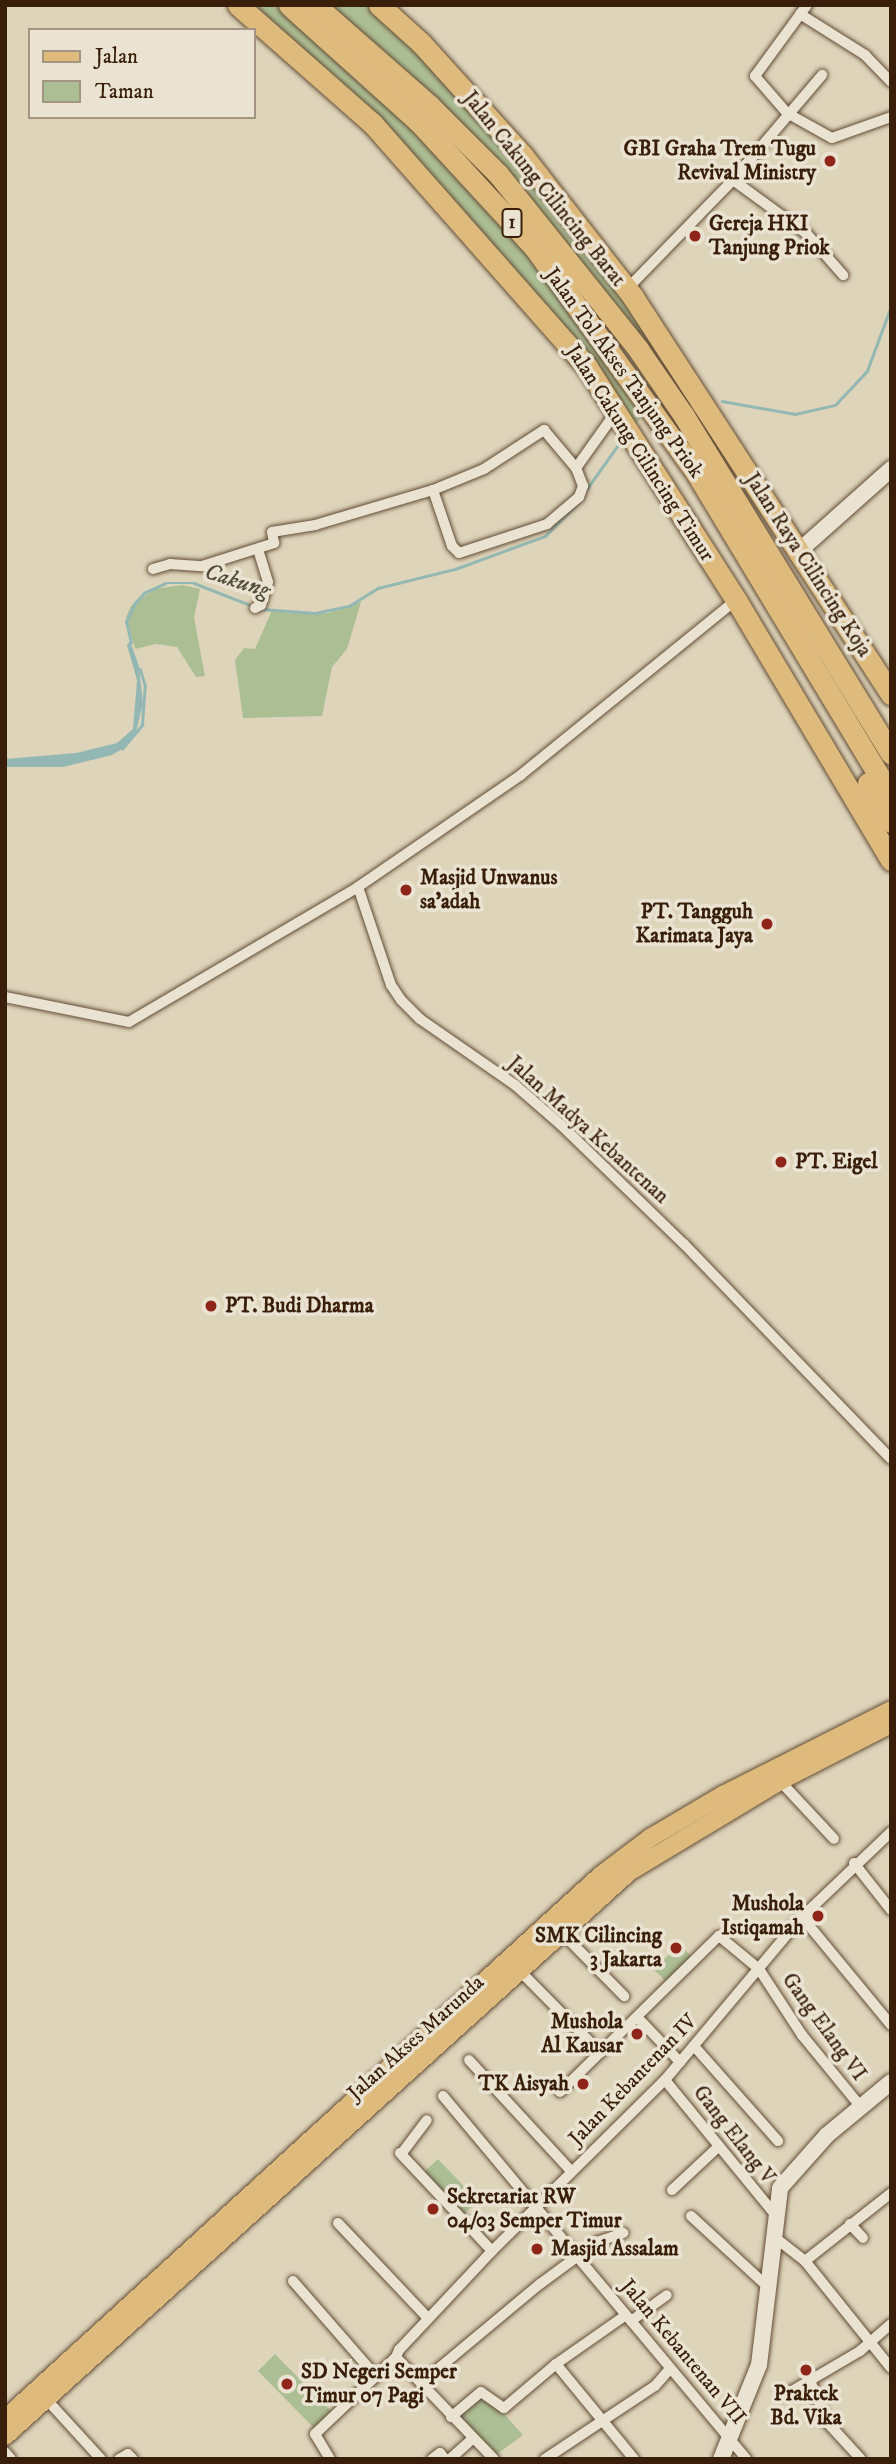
<!DOCTYPE html>
<style>
body{margin:0}
#map{position:relative;width:896px;height:2464px;overflow:hidden;background:#ded4ba;font-family:"IM FELL DW Pica",serif}
div>[style]{position:absolute}
.green>*{inset:0;background:#acbe94}
.water>*{inset:0;background:#93b8b3}
.stream>*{height:2.5px;margin:-1.25px;padding:0 1.25px;transform-origin:1.25px;border-radius:1.25px;background:#93b8b3}
.roads{filter:drop-shadow(0 0 2px #624c35) drop-shadow(0 0 2px #624c35)}
.street>*{height:10px;margin:-5px;padding:0 5px;transform-origin:5px;border-radius:5px;background:#eae3d2}
.secondary>*{height:16px;margin:-8px;padding:0 8px;transform-origin:8px;border-radius:8px;background:#eae3d2}
.primary>*{height:18px;margin:-9px;padding:0 9px;transform-origin:9px;border-radius:9px;background:#dfba7d}
.highway>*{height:21px;margin:-10.5px;padding:0 10.5px;transform-origin:10.5px;border-radius:10.5px;background:#dfba7d}
.dots>*{width:19px;height:19px;translate:-50% -50%;box-sizing:border-box;border:4px solid #eae3d2;border-radius:50%}
span{translate:-50% -50%;white-space:nowrap;text-align:center;line-height:1.15;-webkit-text-stroke:7px #eae3d2;paint-order:stroke}
.shield-label span{padding:2px 5px;background:#eae3d2;border:2px solid;border-radius:5px;-webkit-text-stroke-width:0}
.shield-label{font-size:19px;color:#391f09;font-weight:700}
.poi-label{font-size:21px;color:#391f09;font-weight:700}
.right{translate:-100% -50%;text-align:right}
.left{translate:0 -50%;text-align:left}
.street-label{font-size:21px;color:#391f09}
.water-label{font-size:23px;color:#544d3c;font-style:italic}
.frame{position:absolute;inset:0;border:7px solid #391f09;pointer-events:none}
.legend{position:absolute;left:28px;top:28px;width:228px;height:91px;box-sizing:border-box;background:#eae3d2;border:2px solid #a39582;margin:0;padding:9px 12px;list-style:none;font-size:21px;color:#391f09}
.legend li{display:flex;align-items:center;gap:14px;height:35px}
.legend b{width:35px;border:2px solid #a39582}
</style>
<div id="map">
<div class="green">
<i style="clip-path:polygon(238px 5px,288px 5px,534px 247px,648px 413px,633px 425px,389px 141px)"></i>
<i style="clip-path:polygon(314px 5px,379px 5px,401px 24px,669px 349px,647px 362px,539px 222px)"></i>
<i style="clip-path:polygon(182px 585px,200px 589px,194px 618px,205px 676px,196px 677px,177px 647px,156px 644px,135px 649px,126px 617px,131px 606px,155px 589px)"></i>
<i style="clip-path:polygon(361px 602px,347px 649px,332px 667px,322px 716px,243px 718px,235px 660px,244px 648px,255px 649px,272px 610px,328px 613px)"></i>
<i style="clip-path:polygon(679px 1944px,692px 1957px,668px 1983px,654px 1970px)"></i>
<i style="clip-path:polygon(438px 2159px,478px 2201px,464px 2214px,424px 2172px)"></i>
<i style="clip-path:polygon(275px 2354px,331px 2411px,314px 2428px,258px 2371px)"></i>
<i style="clip-path:polygon(479px 2386px,523px 2435px,493px 2457px,449px 2412px)"></i>
</div>
<div class="water">
<i style="clip-path:polygon(130px 641px,139px 666px,143px 704px,136px 732px,127px 746px,112px 755px,63px 767px,5px 767px,5px 759px,76px 753px,117px 743px,133px 729px,137px 680px,127px 645px)"></i>
</div>
<div class="stream">
<i style="left:722px;top:401px;width:74px;rotate:10.1deg"></i>
<i style="left:795px;top:414px;width:41px;rotate:-12.7deg"></i>
<i style="left:835px;top:405px;width:47px;rotate:-46.7deg"></i>
<i style="left:867px;top:371px;width:69px;rotate:-69.7deg"></i>
<i style="left:586px;top:490px;width:64px;rotate:-54.6deg"></i>
<i style="left:262px;top:609px;width:53px;rotate:4.3deg"></i>
<i style="left:315px;top:613px;width:35px;rotate:-12deg"></i>
<i style="left:349px;top:606px;width:34px;rotate:-32deg"></i>
<i style="left:378px;top:588px;width:79px;rotate:-13.9deg"></i>
<i style="left:455px;top:569px;width:96px;rotate:-20.1deg"></i>
<i style="left:545px;top:536px;width:45px;rotate:-45deg"></i>
<i style="left:131px;top:643px;width:22px;rotate:-103deg"></i>
<i style="left:126px;top:622px;width:21px;rotate:-65deg"></i>
<i style="left:135px;top:603px;width:13px;rotate:-48deg"></i>
<i style="left:144px;top:593px;width:23px;rotate:-25deg"></i>
<i style="left:165px;top:583px;width:29px"></i>
<i style="left:194px;top:583px;width:63px;rotate:21.3deg"></i>
<i style="left:122px;top:749px;width:31px;rotate:-50deg"></i>
<i style="left:142px;top:725px;width:39px;rotate:-86deg"></i>
<i style="left:145px;top:686px;width:17px;rotate:-107deg"></i>
</div>
<div class="roads">
<div class="street">
<i style="left:800px;top:14px;width:77px;rotate:32.2deg"></i>
<i style="left:865px;top:55px;width:37px;rotate:46deg"></i>
<i style="left:787px;top:113px;width:49px;rotate:-130.9deg"></i>
<i style="left:755px;top:76px;width:88px;rotate:-53.8deg"></i>
<i style="left:787px;top:113px;width:51px;rotate:29.1deg"></i>
<i style="left:832px;top:138px;width:63px;rotate:-19.6deg"></i>
<i style="left:733px;top:180px;width:92px;rotate:36.1deg"></i>
<i style="left:807px;top:234px;width:55px;rotate:48.7deg"></i>
<i style="left:627px;top:289px;width:152px;rotate:-45.8deg"></i>
<i style="left:733px;top:180px;width:138px;rotate:-49.7deg"></i>
<i style="left:433px;top:490px;width:59px;rotate:71.3deg"></i>
<i style="left:452px;top:546px;width:10px;rotate:45deg"></i>
<i style="left:459px;top:553px;width:93px;rotate:-18.2deg"></i>
<i style="left:547px;top:524px;width:42px;rotate:-40.2deg"></i>
<i style="left:579px;top:497px;width:12px;rotate:-70deg"></i>
<i style="left:583px;top:486px;width:19px;rotate:-111deg"></i>
<i style="left:576px;top:468px;width:69px;rotate:-54.5deg"></i>
<i style="left:153px;top:569px;width:18px;rotate:-16deg"></i>
<i style="left:170px;top:564px;width:32px;rotate:4deg"></i>
<i style="left:202px;top:566px;width:76px;rotate:-17.7deg"></i>
<i style="left:274px;top:543px;width:11px;rotate:-100deg"></i>
<i style="left:272px;top:532px;width:44px;rotate:-9.2deg"></i>
<i style="left:315px;top:525px;width:123px;rotate:-16.5deg"></i>
<i style="left:433px;top:490px;width:55px;rotate:-22.4deg"></i>
<i style="left:484px;top:469px;width:72px;rotate:-33deg"></i>
<i style="left:544px;top:430px;width:50px;rotate:49.9deg"></i>
<i style="left:736px;top:600px;width:277px;rotate:140.9deg"></i>
<i style="left:521px;top:775px;width:198px;rotate:145.5deg"></i>
<i style="left:358px;top:887px;width:103px;rotate:71.4deg"></i>
<i style="left:391px;top:985px;width:18px;rotate:56deg"></i>
<i style="left:401px;top:1000px;width:27px;rotate:45deg"></i>
<i style="left:420px;top:1019px;width:116px;rotate:34.8deg"></i>
<i style="left:515px;top:1085px;width:61px;rotate:41deg"></i>
<i style="left:561px;top:1125px;width:171px;rotate:44.1deg"></i>
<i style="left:684px;top:1244px;width:298px;rotate:46.1deg"></i>
<i style="left:255px;top:608px;width:7px;rotate:-27deg"></i>
<i style="left:261px;top:605px;width:24px;rotate:-73deg"></i>
<i style="left:268px;top:582px;width:34px;rotate:-107deg"></i>
<i style="left:5px;top:997px;width:126px;rotate:11.4deg"></i>
<i style="left:129px;top:1022px;width:266px;rotate:-30.5deg"></i>
<i style="left:780px;top:1781px;width:79px;rotate:47deg"></i>
<i style="left:854px;top:1863px;width:60px;rotate:51.8deg"></i>
<i style="left:802px;top:1917px;width:140px;rotate:50.5deg"></i>
<i style="left:564px;top:1935px;width:86px;rotate:45.5deg"></i>
<i style="left:522px;top:1973px;width:112px;rotate:45.4deg"></i>
<i style="left:638px;top:2018px;width:61px;rotate:46.3deg"></i>
<i style="left:694px;top:2046px;width:127px;rotate:48.5deg"></i>
<i style="left:469px;top:2060px;width:151px;rotate:47.4deg"></i>
<i style="left:665px;top:2080px;width:172px;rotate:50.7deg"></i>
<i style="left:560px;top:2092px;width:223px;rotate:-44.5deg"></i>
<i style="left:719px;top:1936px;width:52px;rotate:39.5deg"></i>
<i style="left:759px;top:1969px;width:79px;rotate:56.9deg"></i>
<i style="left:802px;top:2035px;width:93px;rotate:50.7deg"></i>
<i style="left:443px;top:2096px;width:473px;rotate:50.1deg"></i>
<i style="left:400px;top:2153px;width:134px;rotate:46.8deg"></i>
<i style="left:402px;top:2153px;width:41px;rotate:-52.9deg"></i>
<i style="left:672px;top:2190px;width:62px;rotate:-43deg"></i>
<i style="left:691px;top:2216px;width:106px;rotate:42.7deg"></i>
<i style="left:338px;top:2223px;width:129px;rotate:46.6deg"></i>
<i style="left:850px;top:2224px;width:19px;rotate:47deg"></i>
<i style="left:773px;top:2236px;width:41px;rotate:38deg"></i>
<i style="left:805px;top:2261px;width:137px;rotate:51.2deg"></i>
<i style="left:805px;top:2261px;width:110px;rotate:-38.3deg"></i>
<i style="left:293px;top:2281px;width:126px;rotate:48.9deg"></i>
<i style="left:631px;top:2321px;width:44px;rotate:-35.8deg"></i>
<i style="left:556px;top:2364px;width:123px;rotate:50.6deg"></i>
<i style="left:810px;top:2380px;width:44px;rotate:68.7deg"></i>
<i style="left:826px;top:2421px;width:52px;rotate:47.4deg"></i>
<i style="left:421px;top:2383px;width:155px;rotate:-39.8deg"></i>
<i style="left:540px;top:2284px;width:71px;rotate:-36.4deg"></i>
<i style="left:597px;top:2242px;width:28px;rotate:-19deg"></i>
<i style="left:785px;top:2395px;width:87px;rotate:-30.4deg"></i>
<i style="left:860px;top:2351px;width:41px;rotate:-41.1deg"></i>
<i style="left:48px;top:2401px;width:79px;rotate:47.6deg"></i>
<i style="left:451px;top:2417px;width:39px;rotate:-40deg"></i>
<i style="left:481px;top:2392px;width:28px;rotate:35deg"></i>
<i style="left:504px;top:2408px;width:68px;rotate:-40.2deg"></i>
<i style="left:556px;top:2364px;width:85px;rotate:-35deg"></i>
<i style="left:5px;top:2452px;width:9px;rotate:49deg"></i>
<i style="left:119px;top:2459px;width:10px;rotate:-29deg"></i>
<i style="left:128px;top:2454px;width:7px;rotate:45deg"></i>
<i style="left:330px;top:2459px;width:29px;rotate:-121deg"></i>
<i style="left:315px;top:2434px;width:112px;rotate:-43.5deg"></i>
<i style="left:432px;top:2459px;width:10px;rotate:-37deg"></i>
<i style="left:440px;top:2453px;width:8px;rotate:50deg"></i>
<i style="left:450px;top:2459px;width:31px;rotate:-42deg"></i>
<i style="left:494px;top:2459px;width:141px;rotate:-133.9deg"></i>
<i style="left:396px;top:2357px;width:8px;rotate:-67deg"></i>
<i style="left:399px;top:2350px;width:136px;rotate:-46.8deg"></i>
<i style="left:492px;top:2251px;width:243px;rotate:-44.7deg"></i>
<i style="left:665px;top:2080px;width:213px;rotate:-50deg"></i>
<i style="left:802px;top:1917px;width:123px;rotate:-43.7deg"></i>
<i style="left:545px;top:2459px;width:132px;rotate:-33.6deg"></i>
<i style="left:655px;top:2386px;width:23px;rotate:-49deg"></i>
</div>
<div class="secondary">
<i style="left:798px;top:552px;width:125px;rotate:-41.7deg"></i>
<i style="left:721px;top:2459px;width:101px;rotate:-68deg"></i>
<i style="left:759px;top:2365px;width:178px;rotate:-83.2deg"></i>
<i style="left:780px;top:2188px;width:71px;rotate:-48.4deg"></i>
<i style="left:827px;top:2135px;width:83px;rotate:-39.6deg"></i>
</div>
<div class="primary">
<i style="left:5px;top:2419px;width:806px;rotate:-42.38deg"></i>
<i style="left:600px;top:1876px;width:63px;rotate:-37.2deg"></i>
<i style="left:650px;top:1838px;width:85px;rotate:-30.5deg"></i>
<i style="left:723px;top:1795px;width:188px;rotate:-26.8deg"></i>
<i style="left:5px;top:2436px;width:841px;rotate:-42.11deg"></i>
<i style="left:629px;top:1872px;width:176px;rotate:-31.1deg"></i>
<i style="left:780px;top:1781px;width:125px;rotate:-27.2deg"></i>
</div>
<div class="highway">
<i style="left:238px;top:5px;width:179px;rotate:41.4deg"></i>
<i style="left:372px;top:123px;width:325px;rotate:48.6deg"></i>
<i style="left:587px;top:367px;width:277px;rotate:57.4deg"></i>
<i style="left:736px;top:600px;width:303px;rotate:59.2deg"></i>
<i style="left:289px;top:5px;width:175px;rotate:42deg"></i>
<i style="left:419px;top:122px;width:170px;rotate:47.4deg"></i>
<i style="left:534px;top:247px;width:279px;rotate:54.3deg"></i>
<i style="left:697px;top:474px;width:376px;rotate:58.9deg"></i>
<i style="left:315px;top:5px;width:153px;rotate:41.3deg"></i>
<i style="left:430px;top:106px;width:96px;rotate:45deg"></i>
<i style="left:498px;top:174px;width:224px;rotate:51.3deg"></i>
<i style="left:638px;top:349px;width:81px;rotate:55.5deg"></i>
<i style="left:684px;top:416px;width:396px;rotate:58.5deg"></i>
<i style="left:379px;top:5px;width:57px;rotate:42.1deg"></i>
<i style="left:421px;top:43px;width:152px;rotate:47.9deg"></i>
<i style="left:523px;top:156px;width:179px;rotate:52deg"></i>
<i style="left:633px;top:297px;width:474px;rotate:57deg"></i>
<i style="left:868px;top:783px;width:45px;rotate:59.5deg"></i>
</div>
</div>
<div class="dots">
<i style="left:830px;top:161px;background:#8f2418"></i>
<i style="left:695px;top:236px;background:#8f2418"></i>
<i style="left:406px;top:890px;background:#8f2418"></i>
<i style="left:767px;top:924px;background:#8f2418"></i>
<i style="left:781px;top:1162px;background:#8f2418"></i>
<i style="left:211px;top:1306px;background:#8f2418"></i>
<i style="left:818px;top:1916px;background:#8f2418"></i>
<i style="left:676px;top:1948px;background:#8f2418"></i>
<i style="left:637px;top:2034px;background:#8f2418"></i>
<i style="left:583px;top:2084px;background:#8f2418"></i>
<i style="left:433px;top:2209px;background:#8f2418"></i>
<i style="left:537px;top:2249px;background:#8f2418"></i>
<i style="left:806px;top:2370px;background:#8f2418"></i>
<i style="left:287px;top:2384px;background:#8f2418"></i>
</div>
<div class="shield-label">
<span style="left:512px;top:223px">1</span>
</div>
<div class="poi-label">
<span class="right" style="left:816px;top:161px">GBI Graha Trem Tugu<br>Revival Ministry</span>
<span class="left" style="left:709px;top:236px">Gereja HKI<br>Tanjung Priok</span>
<span class="left" style="left:420px;top:890px">Masjid Unwanus<br>sa'adah</span>
<span class="right" style="left:753px;top:924px">PT. Tangguh<br>Karimata Jaya</span>
<span class="left" style="left:795px;top:1162px">PT. Eigel</span>
<span class="left" style="left:225px;top:1306px">PT. Budi Dharma</span>
<span class="right" style="left:804px;top:1916px">Mushola<br>Istiqamah</span>
<span class="right" style="left:662px;top:1948px">SMK Cilincing<br>3 Jakarta</span>
<span class="right" style="left:623px;top:2034px">Mushola<br>Al Kausar</span>
<span class="right" style="left:569px;top:2084px">TK Aisyah</span>
<span class="left" style="left:447px;top:2209px">Sekretariat RW<br>04/03 Semper Timur</span>
<span class="left" style="left:551px;top:2249px">Masjid Assalam</span>
<span class="left" style="left:301px;top:2384px">SD Negeri Semper<br>Timur 07 Pagi</span>
<span style="left:806px;top:2406px">Praktek<br>Bd. Vika</span>
</div>
<div class="street-label">
<span style="left:544px;top:189px;rotate:51deg">Jalan Cakung Cilincing Barat</span>
<span style="left:624px;top:373px;rotate:54deg">Jalan Tol Akses Tanjung Priok</span>
<span style="left:640px;top:453px;rotate:57deg">Jalan Cakung Cilincing Timur</span>
<span style="left:808px;top:565px;rotate:57deg">Jalan Raya Cilincing Koja</span>
<span style="left:588px;top:1130px;rotate:42deg">Jalan Madya Kebantenan</span>
<span style="left:824px;top:2027px;rotate:54deg">Gang Elang VI</span>
<span style="left:416px;top:2038px;rotate:-42deg">Jalan Akses Marunda</span>
<span style="left:633px;top:2080px;rotate:-46deg">Jalan Kebantenan IV</span>
<span style="left:734px;top:2135px;rotate:52deg">Gang Elang V</span>
<span style="left:683px;top:2352px;rotate:50deg">Jalan Kebantenan VII</span>
</div>
<div class="water-label">
<span style="left:237px;top:582px;rotate:18deg">Cakung</span>
</div>
<div class="frame"></div>
<ul class="legend">
<li><b style="height:9px;background:#dfba7d"></b>Jalan</li>
<li><b style="height:19px;background:#acbe94"></b>Taman</li>
</ul>
</div>
